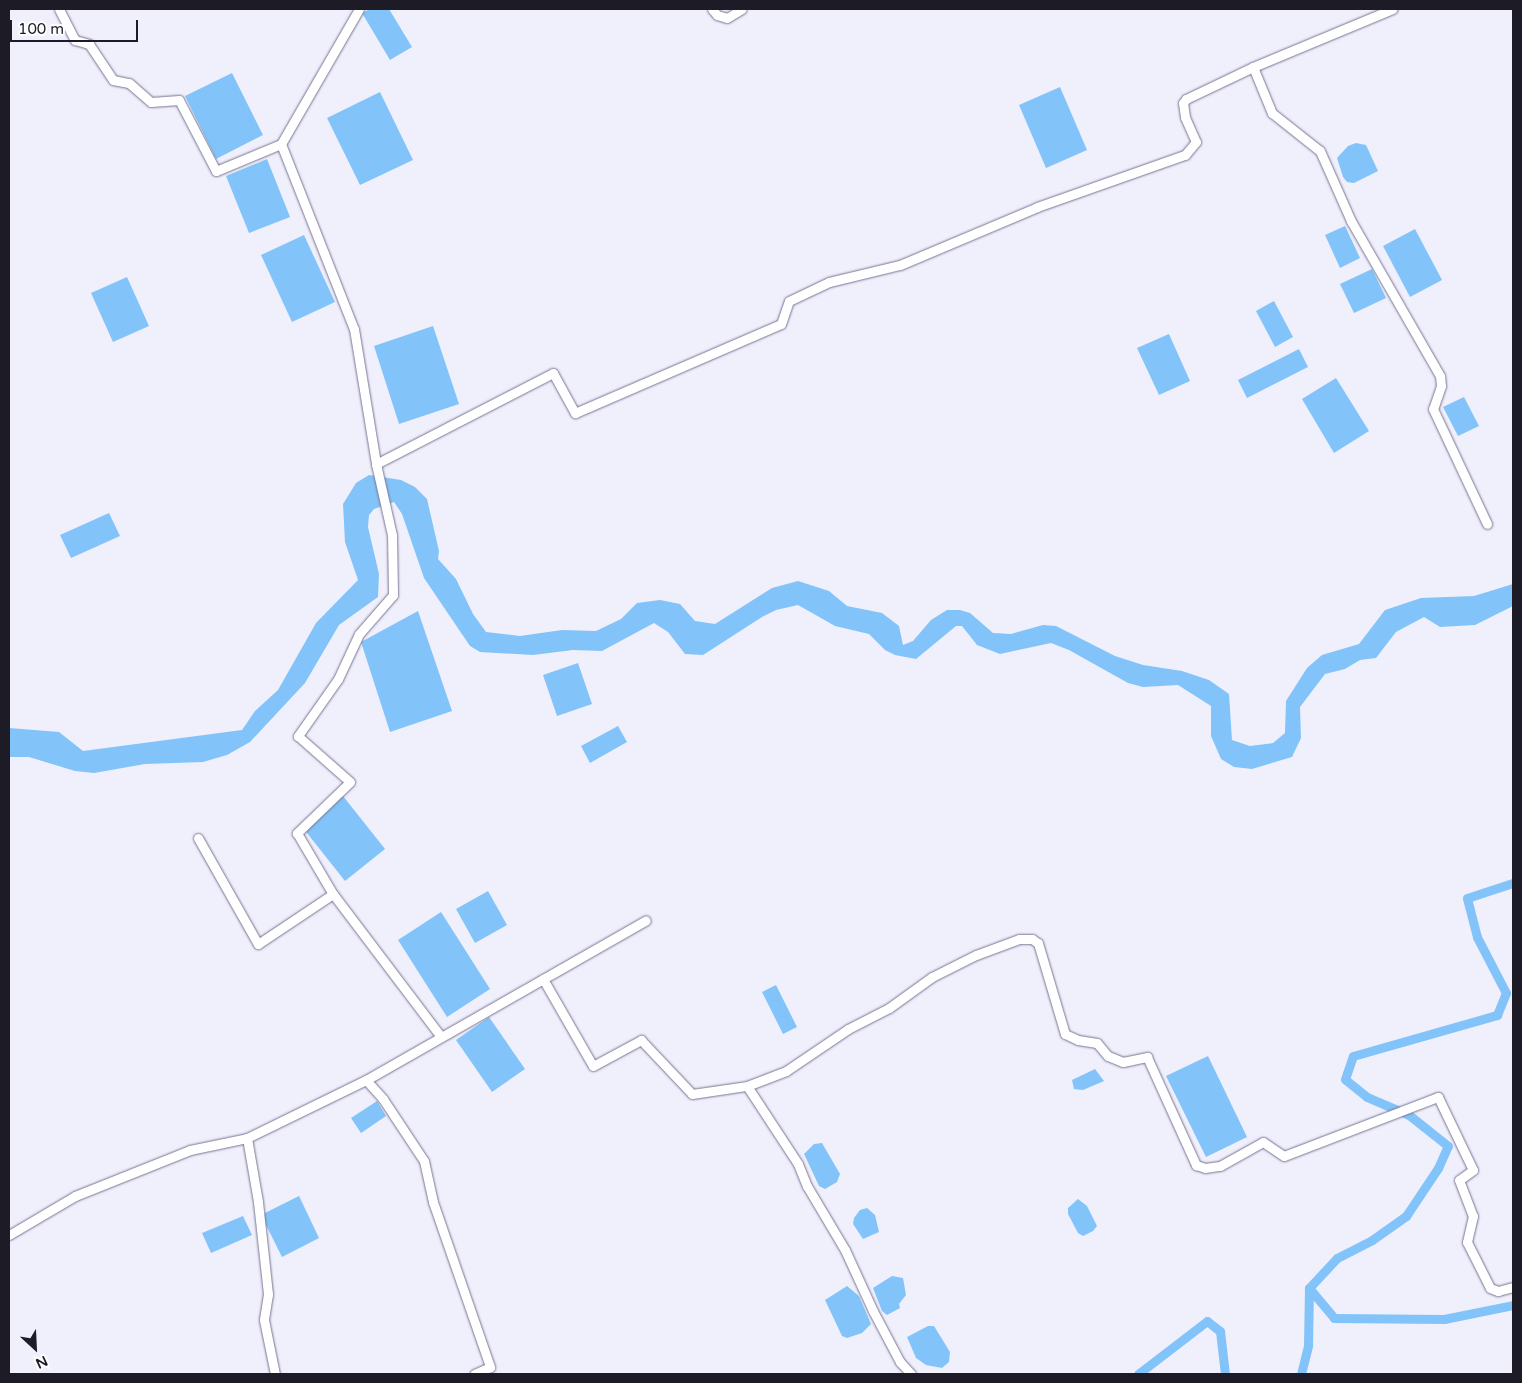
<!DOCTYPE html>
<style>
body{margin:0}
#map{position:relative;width:1522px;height:1383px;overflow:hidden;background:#f0effc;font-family:"Varela Round",sans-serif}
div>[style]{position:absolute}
.water>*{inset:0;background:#82c4f9}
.canal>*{height:9px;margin:-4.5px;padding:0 4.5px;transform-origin:4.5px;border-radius:4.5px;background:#82c4f9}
.roads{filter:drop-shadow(0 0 1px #777490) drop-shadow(0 0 1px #777490)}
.minor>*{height:9px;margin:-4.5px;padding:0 4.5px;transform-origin:4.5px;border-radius:4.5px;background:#fff}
span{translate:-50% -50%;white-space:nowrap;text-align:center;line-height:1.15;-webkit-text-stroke:5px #fefefe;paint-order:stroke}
.frame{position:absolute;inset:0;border:10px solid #1c1b26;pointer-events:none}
.north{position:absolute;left:10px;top:1323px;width:50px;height:50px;-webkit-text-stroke:4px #fefefe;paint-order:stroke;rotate:155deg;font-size:14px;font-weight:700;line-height:20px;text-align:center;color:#1c1b26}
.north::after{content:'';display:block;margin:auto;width:18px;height:22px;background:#1c1b26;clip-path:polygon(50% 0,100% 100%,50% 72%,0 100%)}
.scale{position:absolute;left:10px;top:20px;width:128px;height:22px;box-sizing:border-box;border:2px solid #1c1b26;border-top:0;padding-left:6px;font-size:15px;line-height:18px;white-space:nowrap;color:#1c1b26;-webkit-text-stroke:4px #fefefe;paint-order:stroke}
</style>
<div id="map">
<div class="water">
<i style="clip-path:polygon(370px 9px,389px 9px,412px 47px,390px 60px,362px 13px)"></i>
<i style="clip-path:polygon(232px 73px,263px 135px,216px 159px,185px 96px)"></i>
<i style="clip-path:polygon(1060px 87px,1087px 150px,1046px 168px,1019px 105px)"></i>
<i style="clip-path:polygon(380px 92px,413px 160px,360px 185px,327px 118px)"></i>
<i style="clip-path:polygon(1356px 143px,1366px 145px,1378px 171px,1354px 183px,1347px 182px,1343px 177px,1337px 158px,1348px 146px)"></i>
<i style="clip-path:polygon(267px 159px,290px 217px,249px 233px,226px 176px)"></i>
<i style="clip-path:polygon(1345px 226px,1360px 258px,1340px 268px,1325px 235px)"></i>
<i style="clip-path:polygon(1415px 229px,1442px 280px,1410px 297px,1383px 246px)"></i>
<i style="clip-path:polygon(304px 235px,335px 302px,292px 322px,261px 255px)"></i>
<i style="clip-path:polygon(1372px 269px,1386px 298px,1354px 313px,1340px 284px)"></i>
<i style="clip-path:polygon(127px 277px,149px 326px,113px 342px,91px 293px)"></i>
<i style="clip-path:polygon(1274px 301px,1293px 337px,1275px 347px,1256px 311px)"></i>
<i style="clip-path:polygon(433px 326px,459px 404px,399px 424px,374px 346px)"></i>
<i style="clip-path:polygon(1169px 334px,1190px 381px,1159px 395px,1137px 348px)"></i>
<i style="clip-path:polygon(1299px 349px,1308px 367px,1247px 398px,1238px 380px)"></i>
<i style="clip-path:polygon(1336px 378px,1369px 431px,1334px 453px,1302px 399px)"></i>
<i style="clip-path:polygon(1464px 397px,1479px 426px,1458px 436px,1443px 407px)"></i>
<i style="clip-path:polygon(369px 475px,401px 480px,415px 487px,427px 499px,439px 551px,438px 559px,456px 579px,473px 614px,486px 632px,520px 636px,562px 630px,596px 631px,621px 619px,637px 603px,660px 600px,680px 604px,695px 621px,715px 624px,772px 588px,798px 581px,829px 591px,847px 606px,882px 613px,899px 626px,903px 645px,913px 641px,931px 620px,947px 610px,960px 610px,970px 613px,993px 633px,1011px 634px,1043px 625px,1056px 626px,1115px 656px,1143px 665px,1182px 671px,1209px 680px,1229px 694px,1232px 740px,1250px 746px,1273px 743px,1285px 733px,1286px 701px,1307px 668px,1322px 655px,1359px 644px,1385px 610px,1421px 598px,1474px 596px,1513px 584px,1513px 606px,1475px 625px,1440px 627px,1424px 617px,1396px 632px,1376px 658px,1360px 660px,1345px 669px,1325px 674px,1300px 707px,1301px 738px,1292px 757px,1252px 769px,1234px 767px,1221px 759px,1211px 736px,1211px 706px,1178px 685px,1143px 687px,1128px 683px,1069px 650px,1051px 643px,1000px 654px,977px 645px,962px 626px,956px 626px,916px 659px,895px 655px,885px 650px,869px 634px,835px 626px,798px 605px,776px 610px,762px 617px,703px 655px,685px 654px,668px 632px,654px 623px,602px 651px,573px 650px,533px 655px,480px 652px,470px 646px,424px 578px,402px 514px,394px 502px,374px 509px,369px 515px,368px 527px,379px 574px,378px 597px,339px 625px,305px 683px,250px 742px,227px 755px,203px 762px,145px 764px,94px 773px,75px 771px,29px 757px,9px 757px,9px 728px,59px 732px,83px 751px,242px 730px,255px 711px,278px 690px,316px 623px,358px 580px,345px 542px,343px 504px,356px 483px)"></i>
<i style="clip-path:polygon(109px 513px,120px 536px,71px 558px,60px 535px)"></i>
<i style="clip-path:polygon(418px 611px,452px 711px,390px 732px,361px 642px)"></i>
<i style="clip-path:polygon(578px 663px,592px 704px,557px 716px,543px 675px)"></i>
<i style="clip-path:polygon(618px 726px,627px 742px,590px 763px,581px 746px)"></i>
<i style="clip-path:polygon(343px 796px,385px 849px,345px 881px,303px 828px)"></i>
<i style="clip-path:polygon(488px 891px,507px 925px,475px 943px,456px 909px)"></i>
<i style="clip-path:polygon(441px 912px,490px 989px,447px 1017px,398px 940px)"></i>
<i style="clip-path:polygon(776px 985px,797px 1027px,783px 1034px,762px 992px)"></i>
<i style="clip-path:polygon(489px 1017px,525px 1069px,492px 1092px,456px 1040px)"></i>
<i style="clip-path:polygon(1208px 1056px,1247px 1137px,1206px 1157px,1166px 1076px)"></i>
<i style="clip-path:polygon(1095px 1069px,1104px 1081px,1083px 1090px,1074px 1089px,1072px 1080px)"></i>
<i style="clip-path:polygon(377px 1101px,386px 1116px,361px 1133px,351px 1118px)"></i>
<i style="clip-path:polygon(822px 1143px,840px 1174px,837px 1182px,825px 1189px,819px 1186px,804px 1154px,814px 1144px)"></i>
<i style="clip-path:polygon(299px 1196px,319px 1238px,282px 1257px,261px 1215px)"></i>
<i style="clip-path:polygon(1078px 1199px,1087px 1206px,1097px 1226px,1093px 1231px,1083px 1236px,1078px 1233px,1068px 1214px,1068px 1208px)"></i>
<i style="clip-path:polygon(867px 1208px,875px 1215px,879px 1232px,863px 1239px,853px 1224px,854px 1218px,860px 1210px)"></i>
<i style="clip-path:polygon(243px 1216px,252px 1235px,211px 1253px,202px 1233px)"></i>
<i style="clip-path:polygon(892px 1276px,903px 1278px,906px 1295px,899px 1304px,900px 1308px,887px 1315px,882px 1311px,873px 1288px)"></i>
<i style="clip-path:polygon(847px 1286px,859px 1296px,871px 1324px,862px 1333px,847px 1338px,842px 1336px,825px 1300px)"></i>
<i style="clip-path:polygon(928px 1326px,934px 1326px,950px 1352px,949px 1362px,942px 1368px,926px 1365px,916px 1358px,907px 1337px)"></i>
</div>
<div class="canal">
<i style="left:1309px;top:1288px;width:39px;rotate:50deg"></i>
<i style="left:1334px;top:1318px;width:110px;rotate:0.5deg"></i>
<i style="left:1444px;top:1319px;width:70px;rotate:-11.5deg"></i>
<i style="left:1138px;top:1374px;width:87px;rotate:-37.5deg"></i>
<i style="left:1207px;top:1321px;width:16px;rotate:38deg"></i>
<i style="left:1220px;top:1331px;width:43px;rotate:83.4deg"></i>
<i style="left:1301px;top:1374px;width:30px;rotate:-76deg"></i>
<i style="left:1308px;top:1345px;width:57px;rotate:-89deg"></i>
<i style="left:1309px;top:1288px;width:41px;rotate:-47deg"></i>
<i style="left:1337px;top:1258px;width:39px;rotate:-27deg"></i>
<i style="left:1372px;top:1240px;width:42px;rotate:-35.2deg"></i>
<i style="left:1406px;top:1216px;width:58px;rotate:-56.3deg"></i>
<i style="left:1438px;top:1168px;width:24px;rotate:-66deg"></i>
<i style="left:1448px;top:1146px;width:50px;rotate:-141.5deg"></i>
<i style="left:1409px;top:1115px;width:46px;rotate:-156.8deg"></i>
<i style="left:1367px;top:1097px;width:28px;rotate:-141deg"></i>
<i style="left:1345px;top:1079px;width:24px;rotate:-71deg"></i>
<i style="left:1353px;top:1056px;width:150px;rotate:-15.9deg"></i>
<i style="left:1497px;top:1015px;width:24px;rotate:-68deg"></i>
<i style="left:1506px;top:993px;width:63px;rotate:-117.4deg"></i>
<i style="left:1477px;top:937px;width:40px;rotate:-104.4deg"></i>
<i style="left:1467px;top:898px;width:48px;rotate:-18.1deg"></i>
</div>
<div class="roads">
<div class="minor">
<i style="left:59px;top:9px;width:35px;rotate:63deg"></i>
<i style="left:75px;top:40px;width:15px;rotate:16deg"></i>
<i style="left:89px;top:44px;width:43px;rotate:56.3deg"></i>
<i style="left:113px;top:80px;width:16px;rotate:11deg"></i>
<i style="left:129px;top:83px;width:29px;rotate:41deg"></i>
<i style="left:151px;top:102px;width:28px;rotate:-4deg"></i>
<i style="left:179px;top:100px;width:80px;rotate:62.5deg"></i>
<i style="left:216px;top:171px;width:70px;rotate:-22.6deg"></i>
<i style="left:359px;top:9px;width:156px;rotate:120deg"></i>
<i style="left:281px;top:144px;width:199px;rotate:68.5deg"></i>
<i style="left:354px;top:329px;width:137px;rotate:80.7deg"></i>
<i style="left:376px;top:464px;width:73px;rotate:77.3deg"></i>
<i style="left:392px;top:535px;width:60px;rotate:89deg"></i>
<i style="left:393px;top:595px;width:52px;rotate:131.1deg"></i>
<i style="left:359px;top:634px;width:50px;rotate:115deg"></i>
<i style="left:338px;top:679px;width:70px;rotate:125.1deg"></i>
<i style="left:298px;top:736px;width:69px;rotate:41.5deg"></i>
<i style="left:350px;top:782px;width:74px;rotate:136.1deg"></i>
<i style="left:297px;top:833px;width:71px;rotate:59.5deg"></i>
<i style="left:333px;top:894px;width:179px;rotate:52.9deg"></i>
<i style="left:712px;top:9px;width:8px;rotate:50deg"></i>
<i style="left:717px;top:15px;width:10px;rotate:17deg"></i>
<i style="left:727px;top:18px;width:17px;rotate:-31deg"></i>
<i style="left:1253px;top:67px;width:151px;rotate:-22.6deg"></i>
<i style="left:376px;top:464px;width:199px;rotate:-27.2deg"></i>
<i style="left:553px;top:373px;width:46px;rotate:61.2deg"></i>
<i style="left:575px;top:413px;width:224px;rotate:-23.4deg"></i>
<i style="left:781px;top:324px;width:24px;rotate:-71deg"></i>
<i style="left:789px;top:301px;width:44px;rotate:-25.4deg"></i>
<i style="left:829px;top:282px;width:73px;rotate:-13.5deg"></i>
<i style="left:900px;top:265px;width:149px;rotate:-22.9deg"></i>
<i style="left:1037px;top:207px;width:157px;rotate:-19.4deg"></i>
<i style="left:1185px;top:155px;width:17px;rotate:-50deg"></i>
<i style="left:1196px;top:142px;width:27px;rotate:-114deg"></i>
<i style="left:1185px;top:117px;width:14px;rotate:-98deg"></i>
<i style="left:1183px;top:103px;width:5px;rotate:-53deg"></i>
<i style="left:1186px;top:99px;width:74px;rotate:-25.5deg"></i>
<i style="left:1253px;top:67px;width:50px;rotate:67.6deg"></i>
<i style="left:1272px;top:113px;width:61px;rotate:38.4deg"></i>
<i style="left:1320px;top:151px;width:77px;rotate:66.1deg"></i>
<i style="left:1351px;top:221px;width:179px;rotate:60.1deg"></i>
<i style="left:1440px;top:376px;width:10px;rotate:84deg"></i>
<i style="left:1441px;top:386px;width:24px;rotate:109deg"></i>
<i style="left:1433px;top:409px;width:127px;rotate:64.8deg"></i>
<i style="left:198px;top:838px;width:122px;rotate:60.5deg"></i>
<i style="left:258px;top:944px;width:90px;rotate:-33.7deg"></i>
<i style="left:543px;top:979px;width:100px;rotate:60.1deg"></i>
<i style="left:593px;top:1066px;width:55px;rotate:-28.4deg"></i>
<i style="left:641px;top:1040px;width:74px;rotate:46.6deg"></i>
<i style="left:692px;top:1094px;width:56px;rotate:-8.3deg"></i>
<i style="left:747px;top:1086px;width:93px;rotate:56.8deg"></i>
<i style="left:798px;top:1164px;width:24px;rotate:68deg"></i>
<i style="left:807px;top:1186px;width:74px;rotate:59.3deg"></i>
<i style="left:845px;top:1250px;width:67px;rotate:65.3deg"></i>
<i style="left:873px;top:1311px;width:58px;rotate:62.1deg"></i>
<i style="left:900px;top:1362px;width:16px;rotate:47deg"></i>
<i style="left:366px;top:1080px;width:25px;rotate:48deg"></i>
<i style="left:383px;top:1099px;width:74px;rotate:56.5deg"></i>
<i style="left:424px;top:1161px;width:42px;rotate:77.6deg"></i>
<i style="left:433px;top:1202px;width:175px;rotate:70.9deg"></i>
<i style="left:490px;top:1367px;width:17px;rotate:156deg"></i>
<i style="left:747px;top:1086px;width:42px;rotate:-21deg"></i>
<i style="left:786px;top:1071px;width:75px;rotate:-34.1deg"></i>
<i style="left:848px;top:1029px;width:46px;rotate:-27.1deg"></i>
<i style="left:889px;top:1008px;width:53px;rotate:-35.8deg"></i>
<i style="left:932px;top:977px;width:49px;rotate:-26.6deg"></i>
<i style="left:976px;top:955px;width:46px;rotate:-20.4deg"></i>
<i style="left:1019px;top:939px;width:13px"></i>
<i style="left:1032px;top:939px;width:7px;rotate:34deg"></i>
<i style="left:1038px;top:943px;width:95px;rotate:73.5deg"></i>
<i style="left:1065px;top:1034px;width:14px;rotate:25deg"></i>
<i style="left:1078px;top:1040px;width:19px;rotate:9deg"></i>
<i style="left:1097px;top:1043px;width:17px;rotate:50deg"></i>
<i style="left:1108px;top:1056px;width:16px;rotate:22deg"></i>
<i style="left:1123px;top:1062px;width:25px;rotate:-12deg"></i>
<i style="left:1147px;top:1057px;width:119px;rotate:65.6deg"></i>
<i style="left:1196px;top:1165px;width:9px;rotate:18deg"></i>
<i style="left:1205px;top:1168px;width:15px;rotate:-8deg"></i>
<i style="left:1220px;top:1166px;width:49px;rotate:-29.2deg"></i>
<i style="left:1263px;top:1142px;width:25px;rotate:34deg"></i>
<i style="left:1284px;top:1156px;width:165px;rotate:-21deg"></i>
<i style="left:1438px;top:1097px;width:81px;rotate:64.4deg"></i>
<i style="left:1473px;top:1170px;width:17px;rotate:144deg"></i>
<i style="left:1459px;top:1180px;width:39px;rotate:69deg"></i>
<i style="left:1473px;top:1216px;width:27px;rotate:103deg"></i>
<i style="left:1467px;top:1242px;width:51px;rotate:63.4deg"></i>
<i style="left:1490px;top:1288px;width:9px;rotate:21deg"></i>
<i style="left:1498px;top:1291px;width:16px;rotate:-15deg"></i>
<i style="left:247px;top:1138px;width:65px;rotate:80.2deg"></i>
<i style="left:258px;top:1202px;width:93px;rotate:83.8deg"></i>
<i style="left:268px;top:1294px;width:26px;rotate:99deg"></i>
<i style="left:264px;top:1320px;width:55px;rotate:78.5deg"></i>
<i style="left:9px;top:1235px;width:77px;rotate:-30.6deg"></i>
<i style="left:75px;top:1196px;width:124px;rotate:-21.8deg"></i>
<i style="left:190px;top:1150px;width:58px;rotate:-11.9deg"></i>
<i style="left:247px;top:1138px;width:132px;rotate:-26deg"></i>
<i style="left:366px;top:1080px;width:322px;rotate:-29.7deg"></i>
</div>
</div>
<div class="frame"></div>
<div class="north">N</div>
<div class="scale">100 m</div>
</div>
